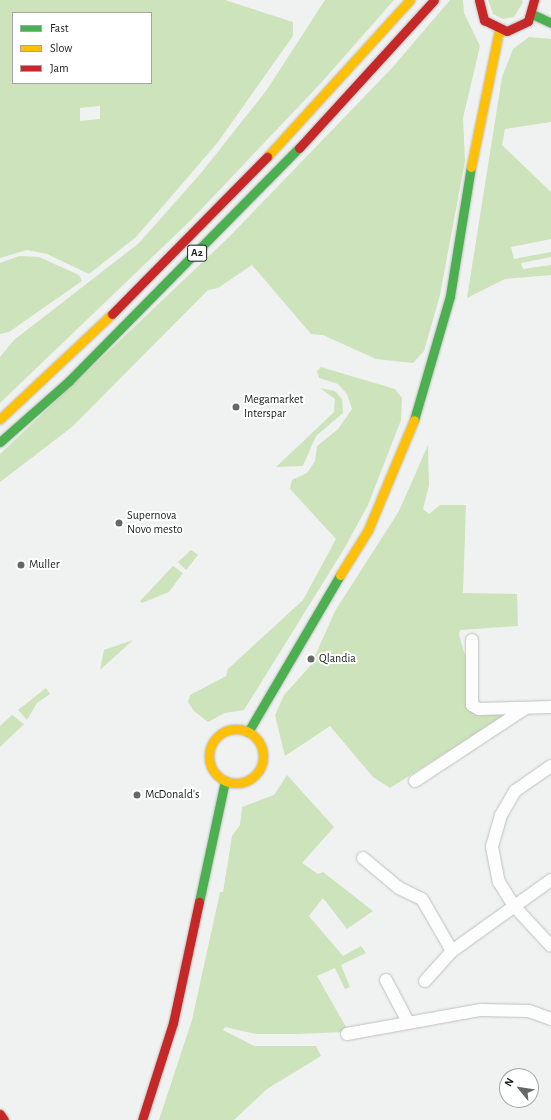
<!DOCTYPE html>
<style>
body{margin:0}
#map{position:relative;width:551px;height:1120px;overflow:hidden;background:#f0f2f1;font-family:"Alegreya Sans",sans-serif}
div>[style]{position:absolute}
.green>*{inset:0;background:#cde3bb}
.roads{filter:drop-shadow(0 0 1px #bec0bf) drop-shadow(0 0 1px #bec0bf)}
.street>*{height:12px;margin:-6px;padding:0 6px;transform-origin:6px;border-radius:6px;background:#fdfdfd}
.fast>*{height:9px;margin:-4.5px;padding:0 4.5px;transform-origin:4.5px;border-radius:4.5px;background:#4caf50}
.slow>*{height:9px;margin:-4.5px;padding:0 4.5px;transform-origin:4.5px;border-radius:4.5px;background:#ffc107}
.slow>.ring{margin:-4.5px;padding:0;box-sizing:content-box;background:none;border:9px solid #ffc107;border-radius:50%}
.jam>*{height:9px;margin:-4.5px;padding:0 4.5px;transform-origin:4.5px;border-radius:4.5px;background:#c62828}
.dots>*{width:11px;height:11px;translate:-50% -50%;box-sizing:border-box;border:2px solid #fff;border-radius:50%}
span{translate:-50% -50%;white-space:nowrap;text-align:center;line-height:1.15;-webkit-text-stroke:4px #fff;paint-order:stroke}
.shield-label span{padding:1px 3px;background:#fff;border:1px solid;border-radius:3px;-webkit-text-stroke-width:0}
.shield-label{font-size:11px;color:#1b1c1c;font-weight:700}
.poi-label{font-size:12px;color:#1b1c1c}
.left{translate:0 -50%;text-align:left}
.legend{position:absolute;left:12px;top:12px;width:140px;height:72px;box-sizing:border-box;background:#fff;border:1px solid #a4a4a4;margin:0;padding:5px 7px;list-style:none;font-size:12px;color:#1b1c1c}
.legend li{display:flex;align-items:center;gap:8px;height:20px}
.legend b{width:20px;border:1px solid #a4a4a4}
.north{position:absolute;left:499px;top:1068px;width:40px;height:40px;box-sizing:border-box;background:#fff;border:1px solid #a4a4a4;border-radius:50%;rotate:300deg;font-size:11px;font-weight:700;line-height:16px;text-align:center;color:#1b1c1c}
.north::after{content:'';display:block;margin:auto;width:14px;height:18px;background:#666767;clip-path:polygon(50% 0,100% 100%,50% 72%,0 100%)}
</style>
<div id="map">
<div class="green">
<i style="clip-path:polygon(evenodd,0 0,225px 0,293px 22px,293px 36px,218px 142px,176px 191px,136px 237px,89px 274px,47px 254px,27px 250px,0 258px,0 0,13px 13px,151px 13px,151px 83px,13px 83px,13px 13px,0 0,100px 106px,100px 119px,80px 121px,80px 108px,100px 106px)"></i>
<i style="clip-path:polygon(325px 0,394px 0,321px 83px,191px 220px,0 403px,0 357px,14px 340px,139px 243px,201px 173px,266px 91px)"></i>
<i style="clip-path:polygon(450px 0,463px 0,464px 13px,480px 46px,463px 118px,465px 161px,440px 295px,424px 351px,413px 363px,376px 359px,323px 335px,311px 334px,252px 265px,218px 288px,208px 290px,72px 427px,0 482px,0 454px,229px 237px,392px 68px)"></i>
<i style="clip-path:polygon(488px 0,522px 0,523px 2px,514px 17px,503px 19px,493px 14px)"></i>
<i style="clip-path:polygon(529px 37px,551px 39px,551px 122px,505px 129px,502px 145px,551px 192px,551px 239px,511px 247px,514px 259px,551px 252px,551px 257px,521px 263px,523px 269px,551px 265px,551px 275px,505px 279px,467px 298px,502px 77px,513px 49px)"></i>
<i style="clip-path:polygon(19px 256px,39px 257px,79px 275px,82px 281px,9px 332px,0 334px,0 263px)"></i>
<i style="clip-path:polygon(321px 367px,395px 389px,402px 398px,401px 420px,368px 505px,344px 549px,244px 710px,225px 713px,208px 722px,194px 711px,188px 702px,190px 695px,226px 676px,228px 669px,303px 600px,336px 539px,290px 489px,292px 480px,307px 473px,315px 461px,317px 446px,338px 429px,352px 409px,347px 394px,338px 384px,319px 378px,317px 371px)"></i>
<i style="clip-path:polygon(320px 388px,335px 391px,342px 399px,343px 413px,316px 436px,303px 466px,276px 467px,334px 412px,335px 399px)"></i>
<i style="clip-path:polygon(428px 445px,429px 485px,423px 509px,429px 514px,440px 505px,466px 505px,463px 593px,517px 594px,518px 626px,460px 630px,459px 635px,468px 665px,468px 704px,510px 712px,390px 788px,373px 777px,330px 726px,285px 756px,275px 715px,284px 695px,311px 665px,335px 611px,399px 511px)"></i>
<i style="clip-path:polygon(191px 550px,198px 555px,186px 570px,178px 562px)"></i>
<i style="clip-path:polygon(173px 566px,183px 573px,169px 592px,142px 603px,140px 601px)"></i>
<i style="clip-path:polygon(133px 640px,110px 661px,100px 670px,104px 650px)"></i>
<i style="clip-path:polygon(46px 688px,50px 694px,37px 703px,27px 720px,18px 710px)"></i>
<i style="clip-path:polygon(12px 715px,24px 724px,0 747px,0 726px)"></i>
<i style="clip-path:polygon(287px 775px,334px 827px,302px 863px,318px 874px,323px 872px,373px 911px,347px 929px,323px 898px,309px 916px,343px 956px,361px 946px,366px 953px,341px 965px,350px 987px,345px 989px,335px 968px,317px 976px,346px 1027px,344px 1032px,297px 1034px,256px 1034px,225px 1027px,223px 1030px,254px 1046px,316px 1046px,321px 1056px,267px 1089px,234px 1120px,159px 1120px,192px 1020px,220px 892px,223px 892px,232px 836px,240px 825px,242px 807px,274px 795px)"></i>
</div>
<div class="roads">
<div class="street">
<i style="left:472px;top:640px;width:65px;rotate:90deg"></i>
<i style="left:472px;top:705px;width:8px;rotate:30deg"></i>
<i style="left:479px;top:709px;width:72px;rotate:-1.6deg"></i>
<i style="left:551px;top:766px;width:44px;rotate:145.2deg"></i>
<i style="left:515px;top:791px;width:28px;rotate:120deg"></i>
<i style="left:501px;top:815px;width:33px;rotate:106deg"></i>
<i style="left:492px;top:847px;width:36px;rotate:79deg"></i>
<i style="left:499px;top:882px;width:28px;rotate:58deg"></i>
<i style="left:514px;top:906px;width:54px;rotate:47.2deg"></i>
<i style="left:415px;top:781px;width:131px;rotate:-33.4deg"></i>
<i style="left:363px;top:858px;width:47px;rotate:39.8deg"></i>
<i style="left:399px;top:888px;width:25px;rotate:26deg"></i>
<i style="left:422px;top:899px;width:60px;rotate:60deg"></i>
<i style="left:386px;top:980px;width:45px;rotate:62.3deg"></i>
<i style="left:425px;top:981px;width:40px;rotate:-48deg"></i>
<i style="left:452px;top:951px;width:122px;rotate:-35.6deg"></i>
<i style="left:347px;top:1034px;width:136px;rotate:-10.2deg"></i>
<i style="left:481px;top:1010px;width:48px;rotate:1.2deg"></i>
<i style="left:529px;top:1011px;width:23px;rotate:20deg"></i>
</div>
<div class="fast">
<i style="left:532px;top:14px;width:21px;rotate:25deg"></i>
<i style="left:414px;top:420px;width:129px;rotate:-73.8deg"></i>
<i style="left:450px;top:296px;width:131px;rotate:-80.8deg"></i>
<i style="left:0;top:442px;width:92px;rotate:-41.5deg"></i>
<i style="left:69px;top:381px;width:327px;rotate:-45.4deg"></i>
<i style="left:248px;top:732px;width:182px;rotate:-59.6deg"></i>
<i style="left:199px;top:902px;width:124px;rotate:-77.9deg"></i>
</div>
<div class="slow">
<i style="left:267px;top:157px;width:212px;rotate:-47.7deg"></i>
<i style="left:471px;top:167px;width:140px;rotate:-78.4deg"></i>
<i style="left:0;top:419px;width:154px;rotate:-43.2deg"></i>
<i style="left:340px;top:575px;width:53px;rotate:-58.1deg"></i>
<i style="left:368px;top:530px;width:119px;rotate:-67.3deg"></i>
<i class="ring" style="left:209px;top:729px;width:45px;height:45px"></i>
</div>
<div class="jam">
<i style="left:479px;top:0;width:21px;rotate:76deg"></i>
<i style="left:484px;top:20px;width:25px;rotate:26deg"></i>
<i style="left:507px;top:31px;width:23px;rotate:-25deg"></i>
<i style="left:528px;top:21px;width:22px;rotate:-74deg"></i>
<i style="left:299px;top:148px;width:200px;rotate:-47.6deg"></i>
<i style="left:112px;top:314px;width:221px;rotate:-45.4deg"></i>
<i style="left:0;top:1114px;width:7px;rotate:56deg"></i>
<i style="left:142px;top:1120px;width:102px;rotate:-72.3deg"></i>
<i style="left:173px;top:1023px;width:124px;rotate:-77.9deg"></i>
</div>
</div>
<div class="dots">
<i style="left:236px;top:407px;background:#666767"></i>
<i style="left:119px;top:523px;background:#666767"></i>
<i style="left:21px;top:565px;background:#666767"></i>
<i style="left:311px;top:659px;background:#666767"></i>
<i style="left:137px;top:795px;background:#666767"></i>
</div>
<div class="shield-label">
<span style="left:197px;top:253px">A2</span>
</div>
<div class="poi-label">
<span class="left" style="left:244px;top:407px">Megamarket<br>Interspar</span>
<span class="left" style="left:127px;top:523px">Supernova<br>Novo mesto</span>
<span class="left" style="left:29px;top:565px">Muller</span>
<span class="left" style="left:319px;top:659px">Qlandia</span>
<span class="left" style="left:145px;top:795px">McDonald's</span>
</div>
<ul class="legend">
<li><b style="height:5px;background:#4caf50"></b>Fast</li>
<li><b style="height:5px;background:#ffc107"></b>Slow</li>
<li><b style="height:5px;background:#c62828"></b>Jam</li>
</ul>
<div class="north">N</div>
</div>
